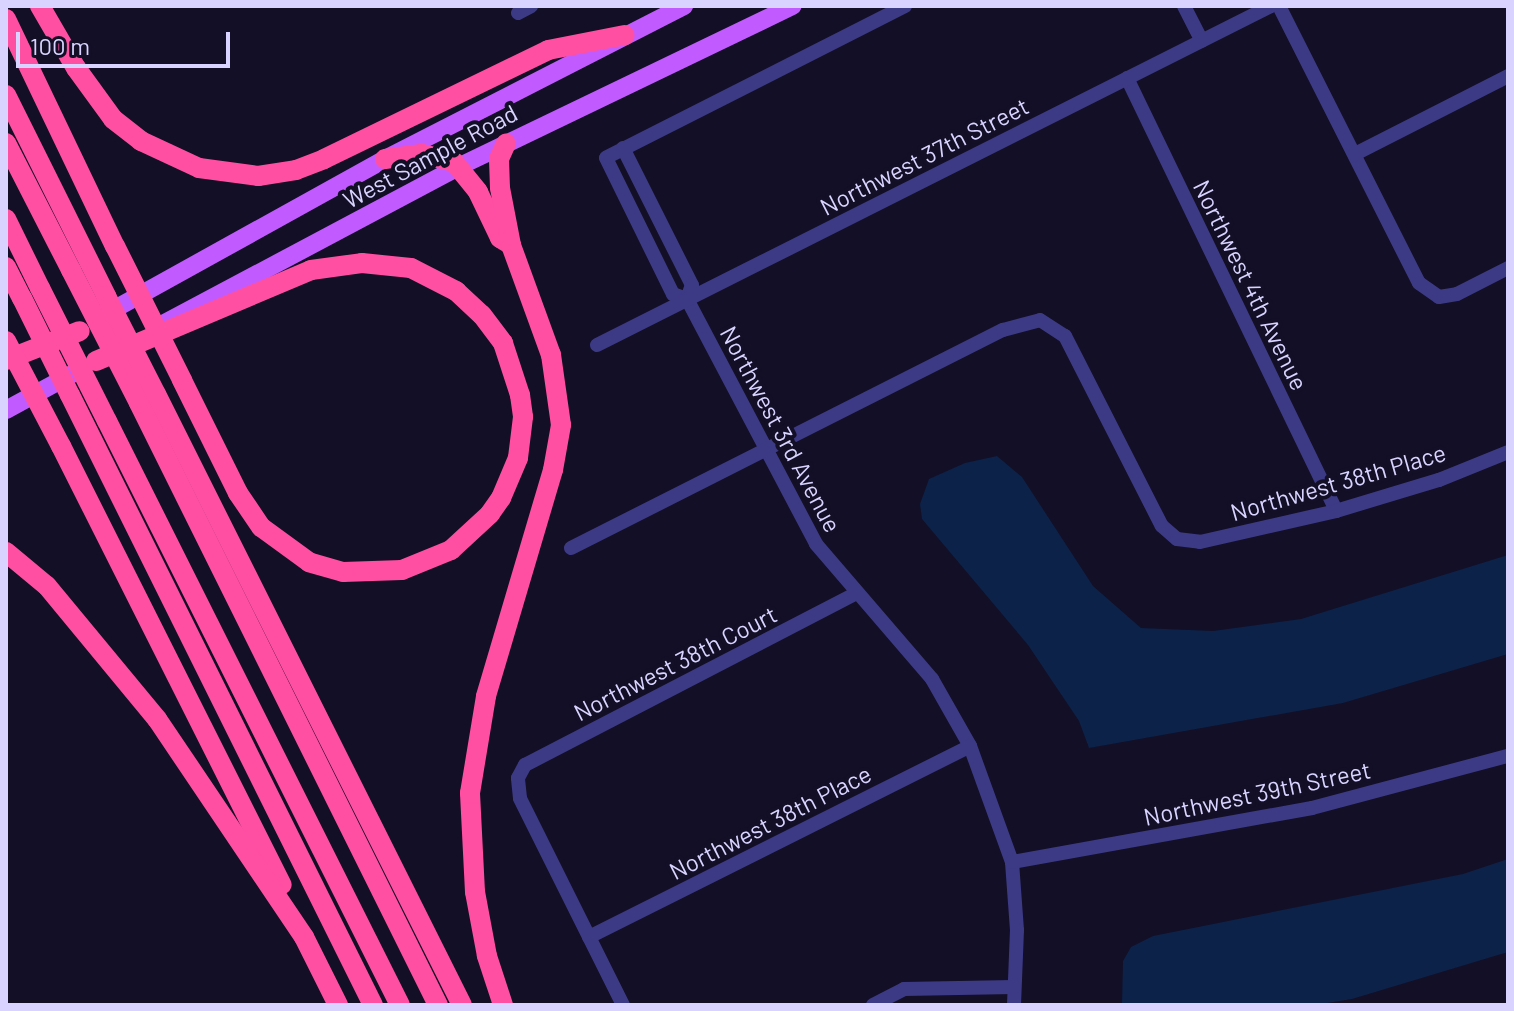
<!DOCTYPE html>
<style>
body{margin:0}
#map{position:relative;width:1514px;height:1011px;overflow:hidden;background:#130f26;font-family:Barlow,sans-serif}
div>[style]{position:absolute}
.water>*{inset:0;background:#0c2248}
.minor>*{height:14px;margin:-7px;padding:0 7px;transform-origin:7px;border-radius:7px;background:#3d3a85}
.major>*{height:18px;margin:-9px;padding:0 9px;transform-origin:9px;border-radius:9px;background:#c25bff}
.highway>*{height:20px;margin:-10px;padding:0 10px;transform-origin:10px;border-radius:10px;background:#ff4fa3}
.highway-bridge>*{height:20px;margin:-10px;padding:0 10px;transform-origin:10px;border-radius:10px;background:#ff4fa3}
span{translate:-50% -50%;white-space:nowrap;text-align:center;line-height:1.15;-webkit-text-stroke:8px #130f26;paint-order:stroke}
.street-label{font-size:24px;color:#d9d4ff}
.frame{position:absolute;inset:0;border:8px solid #d9d4ff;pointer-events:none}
.scale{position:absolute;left:16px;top:32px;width:214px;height:36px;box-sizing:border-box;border:4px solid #d9d4ff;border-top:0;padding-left:10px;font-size:24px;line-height:28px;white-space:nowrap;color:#d9d4ff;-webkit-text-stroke:6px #130f26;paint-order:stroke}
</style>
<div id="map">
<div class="water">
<i style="clip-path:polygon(997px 456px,1022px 477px,1093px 586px,1141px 628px,1213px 631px,1301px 619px,1508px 555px,1508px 654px,1343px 703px,1089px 748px,1079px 721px,1028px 645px,922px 519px,920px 504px,929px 479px,965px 463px)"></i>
<i style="clip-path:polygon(1508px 859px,1508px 952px,1352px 999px,1315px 1005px,1122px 1005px,1123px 961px,1131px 947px,1153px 936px,1463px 874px)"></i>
</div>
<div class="minor">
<i style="left:905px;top:6px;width:335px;rotate:153.1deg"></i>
<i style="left:606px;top:158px;width:152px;rotate:63.8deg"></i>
<i style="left:673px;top:294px;width:15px;rotate:20deg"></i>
<i style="left:687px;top:299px;width:277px;rotate:62.2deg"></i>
<i style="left:816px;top:544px;width:178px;rotate:49.3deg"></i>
<i style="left:932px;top:679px;width:77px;rotate:60.4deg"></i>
<i style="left:970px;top:746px;width:123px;rotate:70.1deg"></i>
<i style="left:1012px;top:862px;width:68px;rotate:85.8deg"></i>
<i style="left:1017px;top:930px;width:75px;rotate:92.3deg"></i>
<i style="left:1184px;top:6px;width:39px;rotate:63deg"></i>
<i style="left:1279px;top:6px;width:310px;rotate:63.2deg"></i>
<i style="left:1419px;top:283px;width:24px;rotate:35deg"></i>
<i style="left:1439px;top:297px;width:18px;rotate:-9deg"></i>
<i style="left:1457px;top:294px;width:57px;rotate:-27deg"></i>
<i style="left:518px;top:13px;width:15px;rotate:-28deg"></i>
<i style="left:1127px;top:78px;width:481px;rotate:64.2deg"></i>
<i style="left:623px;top:148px;width:153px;rotate:63.3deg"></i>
<i style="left:692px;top:285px;width:15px;rotate:110deg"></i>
<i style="left:1355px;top:154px;width:172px;rotate:-27deg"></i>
<i style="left:597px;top:345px;width:754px;rotate:-26.7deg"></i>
<i style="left:571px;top:548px;width:484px;rotate:-26.8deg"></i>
<i style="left:1003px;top:330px;width:38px;rotate:-15deg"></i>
<i style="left:1040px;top:320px;width:30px;rotate:33deg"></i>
<i style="left:1065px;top:336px;width:213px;rotate:63deg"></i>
<i style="left:1162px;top:526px;width:20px;rotate:41deg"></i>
<i style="left:1177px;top:539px;width:23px;rotate:7deg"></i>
<i style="left:1200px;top:542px;width:139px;rotate:-12.8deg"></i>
<i style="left:1336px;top:511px;width:108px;rotate:-16.8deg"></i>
<i style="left:1439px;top:480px;width:74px;rotate:-22.1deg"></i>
<i style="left:1012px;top:862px;width:305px;rotate:-10.2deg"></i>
<i style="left:1312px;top:808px;width:203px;rotate:-14.9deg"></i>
<i style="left:589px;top:937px;width:426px;rotate:-26.6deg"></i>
<i style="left:623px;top:1005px;width:231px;rotate:-116.5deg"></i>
<i style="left:520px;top:798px;width:20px;rotate:-96deg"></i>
<i style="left:518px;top:778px;width:15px;rotate:-62deg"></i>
<i style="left:525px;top:765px;width:374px;rotate:-27.4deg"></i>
<i style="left:873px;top:1005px;width:35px;rotate:-27deg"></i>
<i style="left:904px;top:989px;width:110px;rotate:-1deg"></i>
</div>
<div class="major">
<i style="left:102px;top:316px;width:324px;rotate:-29deg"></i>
<i style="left:385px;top:159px;width:336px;rotate:-27.1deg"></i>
<i style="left:163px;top:324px;width:336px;rotate:-28deg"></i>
<i style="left:460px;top:166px;width:369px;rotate:-25.7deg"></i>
<i style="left:6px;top:410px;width:77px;rotate:-28.6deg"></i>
</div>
<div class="highway">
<i style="left:40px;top:6px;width:72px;rotate:59.9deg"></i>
<i style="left:76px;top:68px;width:63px;rotate:54deg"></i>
<i style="left:113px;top:119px;width:36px;rotate:38deg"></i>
<i style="left:141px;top:141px;width:64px;rotate:25deg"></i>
<i style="left:199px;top:168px;width:60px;rotate:7.7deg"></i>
<i style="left:258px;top:176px;width:38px;rotate:-9deg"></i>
<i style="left:296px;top:170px;width:30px;rotate:-21deg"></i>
<i style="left:324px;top:159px;width:249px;rotate:-25.9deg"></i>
<i style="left:548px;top:50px;width:78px;rotate:-11deg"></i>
<i style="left:6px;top:19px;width:252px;rotate:64.4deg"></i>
<i style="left:6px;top:95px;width:225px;rotate:63.5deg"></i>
<i style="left:6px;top:143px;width:143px;rotate:62.9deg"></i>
<i style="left:385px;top:159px;width:37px;rotate:-8deg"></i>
<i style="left:422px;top:154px;width:33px;rotate:14deg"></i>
<i style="left:454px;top:162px;width:38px;rotate:51deg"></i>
<i style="left:478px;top:192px;width:51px;rotate:64.4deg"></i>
<i style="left:500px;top:238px;width:13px;rotate:32deg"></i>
<i style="left:6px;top:219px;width:77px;rotate:63.8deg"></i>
<i style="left:6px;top:267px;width:35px;rotate:63deg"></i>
<i style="left:6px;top:360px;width:79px;rotate:-21.4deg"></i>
<i style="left:96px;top:361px;width:233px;rotate:-22.9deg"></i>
<i style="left:311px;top:270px;width:51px;rotate:-7.8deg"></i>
<i style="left:362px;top:263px;width:49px;rotate:5.8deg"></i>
<i style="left:411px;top:268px;width:51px;rotate:27.1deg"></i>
<i style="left:456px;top:291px;width:35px;rotate:43deg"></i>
<i style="left:482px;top:315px;width:35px;rotate:53deg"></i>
<i style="left:503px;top:343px;width:55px;rotate:71.9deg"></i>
<i style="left:520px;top:395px;width:22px;rotate:82deg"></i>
<i style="left:523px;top:417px;width:41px;rotate:97deg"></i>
<i style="left:518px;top:458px;width:43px;rotate:113deg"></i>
<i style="left:501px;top:498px;width:19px;rotate:125deg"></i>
<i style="left:490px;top:514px;width:53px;rotate:137.3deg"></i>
<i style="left:451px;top:550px;width:53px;rotate:157.8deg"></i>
<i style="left:402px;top:570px;width:59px;rotate:178.1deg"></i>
<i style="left:343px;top:572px;width:35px;rotate:-164deg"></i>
<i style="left:309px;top:562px;width:59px;rotate:-143.9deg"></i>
<i style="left:261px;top:527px;width:41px;rotate:-124.1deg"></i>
<i style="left:238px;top:493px;width:126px;rotate:-116.4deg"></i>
<i style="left:156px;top:394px;width:683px;rotate:63.4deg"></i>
<i style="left:70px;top:395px;width:681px;rotate:63.59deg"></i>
<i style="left:139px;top:403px;width:672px;rotate:63.59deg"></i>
<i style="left:107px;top:421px;width:653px;rotate:63.36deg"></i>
<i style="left:61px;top:446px;width:491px;rotate:63.3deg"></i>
<i style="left:6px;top:552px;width:53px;rotate:39.7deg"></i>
<i style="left:47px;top:586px;width:173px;rotate:50.4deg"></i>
<i style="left:157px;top:719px;width:263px;rotate:56deg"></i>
<i style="left:304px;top:937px;width:76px;rotate:63.4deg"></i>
<i style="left:503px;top:1005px;width:52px;rotate:-108.1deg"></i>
<i style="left:487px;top:956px;width:65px;rotate:-100.6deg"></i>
<i style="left:475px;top:892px;width:99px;rotate:-92.9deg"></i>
<i style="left:470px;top:793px;width:98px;rotate:-80.6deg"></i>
<i style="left:486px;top:696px;width:236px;rotate:-73.5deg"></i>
<i style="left:553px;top:470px;width:46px;rotate:-79.9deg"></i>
<i style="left:561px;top:425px;width:71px;rotate:-98.1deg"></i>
<i style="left:551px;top:355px;width:117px;rotate:-110deg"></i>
<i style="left:511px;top:245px;width:58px;rotate:-100.9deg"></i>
<i style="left:500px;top:188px;width:29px;rotate:-92deg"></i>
<i style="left:499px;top:159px;width:17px;rotate:-66deg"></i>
</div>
<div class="highway-bridge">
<i style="left:115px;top:246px;width:150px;rotate:63.4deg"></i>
<i style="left:71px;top:270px;width:149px;rotate:62.9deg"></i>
<i style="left:40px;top:288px;width:149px;rotate:63.3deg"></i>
<i style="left:106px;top:296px;width:110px;rotate:63deg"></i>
<i style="left:22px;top:298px;width:108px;rotate:63.7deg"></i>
<i style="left:6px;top:341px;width:119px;rotate:62.4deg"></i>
</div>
<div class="street-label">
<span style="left:430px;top:156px;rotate:-28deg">West Sample Road</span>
<span style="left:924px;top:156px;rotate:-27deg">Northwest 37th Street</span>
<span style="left:1251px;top:285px;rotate:64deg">Northwest 4th Avenue</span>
<span style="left:781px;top:429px;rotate:62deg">Northwest 3rd Avenue</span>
<span style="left:1338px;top:482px;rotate:-16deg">Northwest 38th Place</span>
<span style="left:675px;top:663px;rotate:-27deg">Northwest 38th Court</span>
<span style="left:1257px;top:793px;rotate:-12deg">Northwest 39th Street</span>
<span style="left:770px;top:822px;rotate:-27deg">Northwest 38th Place</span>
</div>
<div class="frame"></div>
<div class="scale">100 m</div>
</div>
